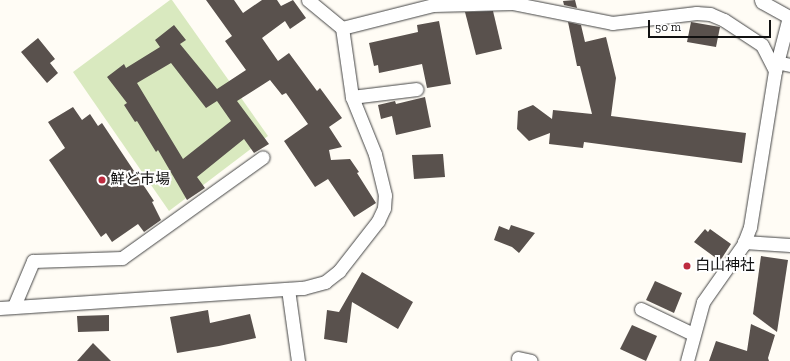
<!DOCTYPE html>
<meta charset="utf-8">
<style>
body{margin:0}
#map{position:relative;width:790px;height:361px;overflow:hidden;background:#fffcf5;font-family:"Zilla Slab","Noto Sans JP",serif}
div>[style]{position:absolute}
.green>*{inset:0;background:#d9e9bf}
.building>*{inset:0;background:#59514d}
.roads{filter:drop-shadow(0 0 1px #444) drop-shadow(0 0 1px #444)}
.street>*{height:13px;margin:-6.5px;padding:0 6.5px;transform-origin:6.5px;border-radius:6.5px;background:#fff}
.dots>*{width:11px;height:11px;translate:-50% -50%;box-sizing:border-box;border:2px solid #fff;border-radius:50%}
span{translate:-50% -50%;white-space:nowrap;text-align:center;line-height:1.15;-webkit-text-stroke:4px #fff;paint-order:stroke}
.poi-label{font-size:15px;color:#111}
.left{translate:0 -50%;text-align:left}
.scale{position:absolute;left:648px;top:20px;width:123px;height:18px;box-sizing:border-box;border:2px solid #111;border-top:0;padding-left:5px;font-size:12px;line-height:14px;white-space:nowrap;color:#111;-webkit-text-stroke:3px #fff;paint-order:stroke}
</style>
<div id="map">
<div class="green">
<i style="clip-path:polygon(170px 0,172px 0,268px 136px,169px 211px,73px 72px)"></i>
</div>
<div class="building">
<i style="clip-path:polygon(evenodd,206px 0,234px 0,243px 13px,262px 0,277px 0,281px 6px,293px 0,306px 18px,290px 29px,285px 21px,262px 38px,278px 61px,289px 53px,317px 91px,320px 88px,342px 118px,329px 127px,342px 147px,329px 150px,331px 160px,350px 159px,359px 172px,357px 173px,376px 203px,354px 217px,328px 179px,315px 187px,284px 141px,308px 124px,286px 93px,282px 95px,270px 80px,237px 101px,269px 144px,254px 153px,244px 139px,197px 177px,205px 188px,187px 200px,158px 150px,156px 152px,137px 121px,135px 122px,124px 105px,127px 103px,107px 77px,124px 64px,126px 68px,160px 47px,155px 40px,174px 25px,186px 40px,180px 44px,217px 89px,246px 70px,225px 41px,232px 36px,206px 0,171px 63px,206px 108px,217px 101px,231px 121px,183px 159px,137px 83px,171px 63px)"></i>
<i style="clip-path:polygon(575px 0,577px 8px,564px 5px,563px 1px)"></i>
<i style="clip-path:polygon(493px 11px,502px 49px,476px 55px,465px 12px)"></i>
<i style="clip-path:polygon(439px 21px,451px 84px,427px 88px,422px 64px,379px 73px,378px 65px,374px 66px,369px 43px,418px 32px,417px 25px)"></i>
<i style="clip-path:polygon(568px 22px,581px 25px,585px 42px,606px 37px,616px 78px,611px 116px,746px 133px,742px 163px,584px 142px,583px 148px,549px 144px,550px 133px,529px 141px,517px 129px,518px 111px,533px 105px,552px 119px,553px 110px,592px 114px,580px 66px,577px 66px)"></i>
<i style="clip-path:polygon(691px 22px,720px 27px,716px 47px,687px 42px)"></i>
<i style="clip-path:polygon(38px 38px,55px 59px,50px 63px,58px 73px,47px 83px,21px 52px)"></i>
<i style="clip-path:polygon(425px 97px,431px 127px,396px 135px,392px 116px,381px 119px,378px 105px,395px 101px,396px 104px)"></i>
<i style="clip-path:polygon(73px 107px,82px 120px,90px 114px,98px 126px,102px 123px,154px 201px,152px 202px,161px 220px,144px 232px,138px 224px,112px 242px,106px 233px,101px 237px,49px 160px,65px 148px,48px 122px)"></i>
<i style="clip-path:polygon(443px 154px,445px 177px,414px 179px,412px 155px)"></i>
<i style="clip-path:polygon(511px 225px,535px 233px,519px 253px,512px 247px,494px 240px,499px 226px,509px 230px)"></i>
<i style="clip-path:polygon(705px 229px,708px 232px,710px 229px,731px 244px,720px 261px,694px 242px)"></i>
<i style="clip-path:polygon(761px 256px,788px 260px,777px 332px,753px 314px)"></i>
<i style="clip-path:polygon(362px 272px,413px 302px,398px 329px,352px 302px,347px 343px,324px 339px,327px 310px,339px 312px)"></i>
<i style="clip-path:polygon(655px 281px,682px 293px,674px 313px,646px 300px)"></i>
<i style="clip-path:polygon(208px 310px,210px 323px,250px 314px,256px 338px,219px 346px,177px 353px,170px 317px)"></i>
<i style="clip-path:polygon(109px 315px,109px 331px,78px 332px,77px 316px)"></i>
<i style="clip-path:polygon(751px 324px,775px 335px,768px 358px,769px 361px,709px 361px,716px 341px,747px 351px)"></i>
<i style="clip-path:polygon(632px 325px,657px 336px,646px 361px,620px 349px)"></i>
<i style="clip-path:polygon(93px 343px,111px 361px,77px 361px)"></i>
</div>
<div class="roads">
<div class="street">
<i style="left:761px;top:0;width:2px;rotate:63deg"></i>
<i style="left:762px;top:2px;width:31px;rotate:29deg"></i>
<i style="left:789px;top:17px;width:56px;rotate:104.5deg"></i>
<i style="left:342px;top:28px;width:94px;rotate:-14.2deg"></i>
<i style="left:433px;top:5px;width:79px;rotate:-1.5deg"></i>
<i style="left:512px;top:3px;width:102px;rotate:11.3deg"></i>
<i style="left:612px;top:23px;width:85px;rotate:-6.8deg"></i>
<i style="left:696px;top:13px;width:14px;rotate:4deg"></i>
<i style="left:710px;top:14px;width:15px;rotate:23deg"></i>
<i style="left:724px;top:20px;width:45px;rotate:33.3deg"></i>
<i style="left:762px;top:45px;width:29px;rotate:63deg"></i>
<i style="left:775px;top:71px;width:158px;rotate:99.1deg"></i>
<i style="left:750px;top:227px;width:19px;rotate:111deg"></i>
<i style="left:743px;top:245px;width:70px;rotate:125.1deg"></i>
<i style="left:703px;top:302px;width:61px;rotate:105.2deg"></i>
<i style="left:776px;top:62px;width:14px;rotate:12deg"></i>
<i style="left:352px;top:97px;width:65px;rotate:-7deg"></i>
<i style="left:744px;top:242px;width:46px;rotate:3.7deg"></i>
<i style="left:288px;top:289px;width:73px;rotate:82.1deg"></i>
<i style="left:14px;top:306px;width:49px;rotate:-67.1deg"></i>
<i style="left:33px;top:261px;width:89px;rotate:-1.9deg"></i>
<i style="left:122px;top:258px;width:173px;rotate:-35.6deg"></i>
<i style="left:0;top:308px;width:304px;rotate:-3.8deg"></i>
<i style="left:303px;top:288px;width:23px;rotate:-15deg"></i>
<i style="left:325px;top:282px;width:18px;rotate:-38deg"></i>
<i style="left:339px;top:271px;width:63px;rotate:-52deg"></i>
<i style="left:378px;top:221px;width:14px;rotate:-65deg"></i>
<i style="left:384px;top:208px;width:13px;rotate:-86deg"></i>
<i style="left:385px;top:195px;width:42px;rotate:-103.7deg"></i>
<i style="left:375px;top:154px;width:61px;rotate:-112deg"></i>
<i style="left:352px;top:97px;width:70px;rotate:-98.2deg"></i>
<i style="left:342px;top:28px;width:44px;rotate:-140.5deg"></i>
<i style="left:641px;top:309px;width:58px;rotate:25.7deg"></i>
<i style="left:518px;top:358px;width:13px;rotate:13deg"></i>
</div>
</div>
<div class="dots">
<i style="left:102px;top:180px;background:#be2c40"></i>
<i style="left:687px;top:266px;background:#be2c40"></i>
</div>
<div class="poi-label">
<span class="left" style="left:110px;top:180px">鮮ど市場</span>
<span class="left" style="left:695px;top:266px">白山神社</span>
</div>
<div class="scale">50 m</div>
</div>
